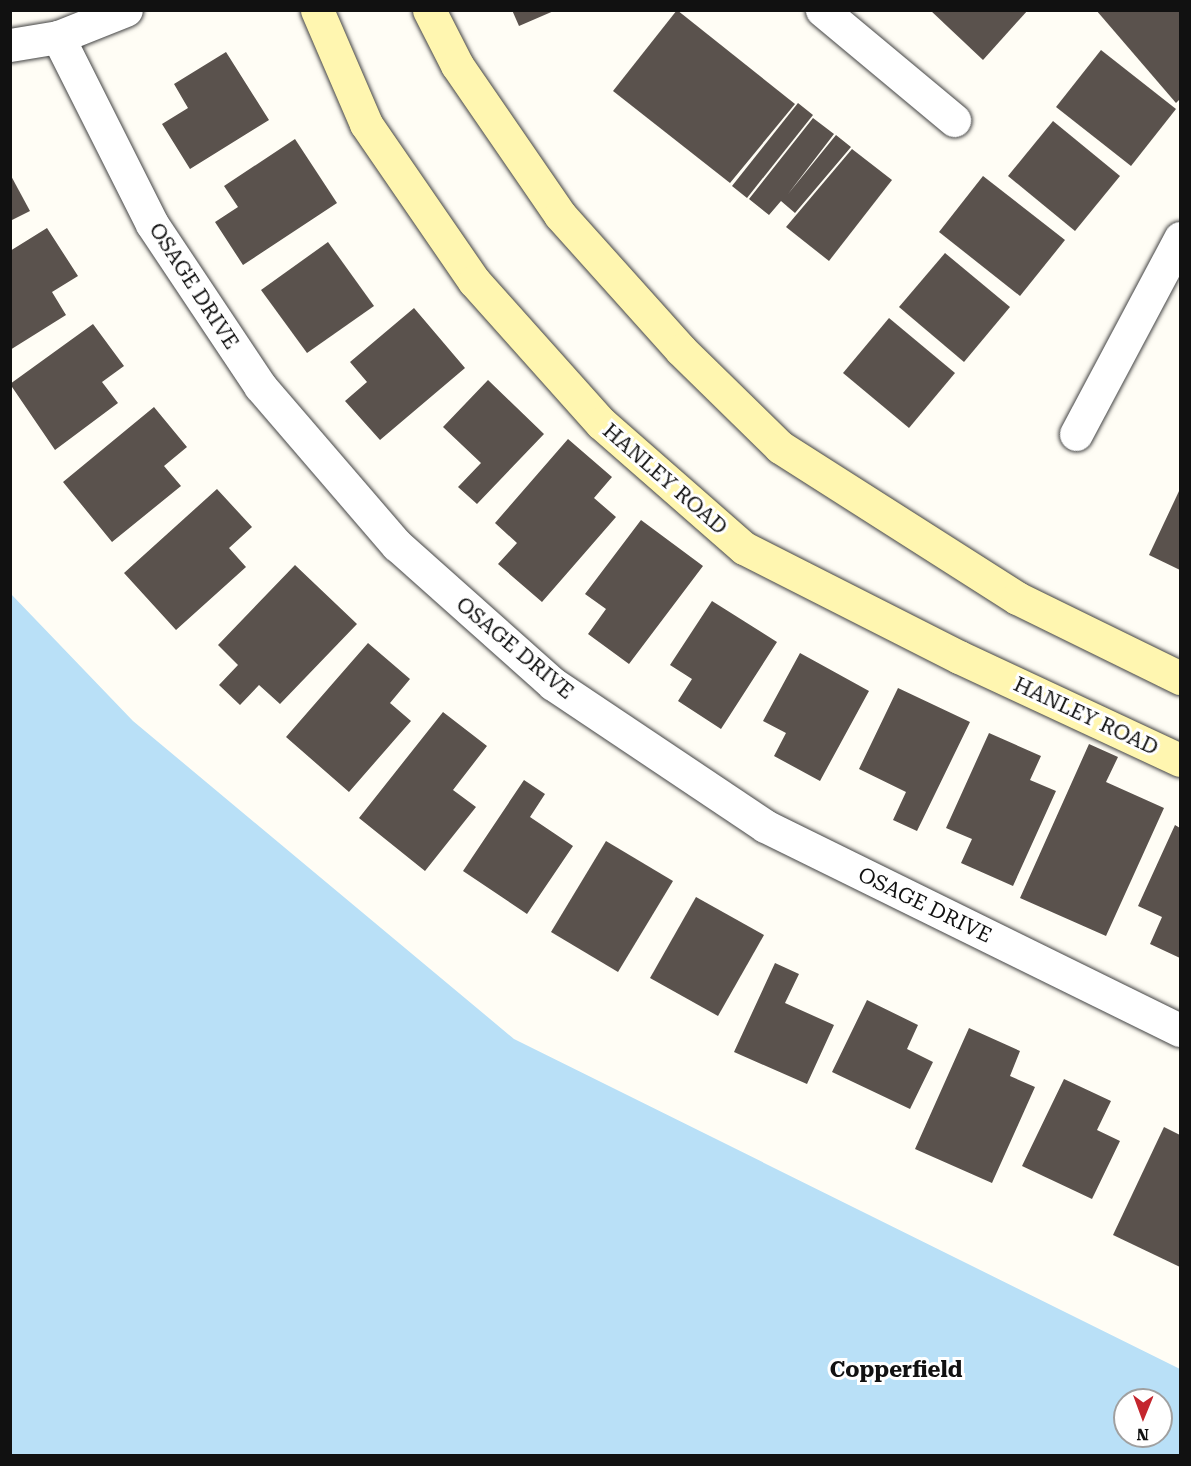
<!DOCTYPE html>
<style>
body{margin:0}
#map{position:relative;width:1191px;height:1466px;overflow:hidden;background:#fffdf5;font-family:"Roboto Serif",serif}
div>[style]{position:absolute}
.water>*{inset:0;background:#b9e0f7}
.building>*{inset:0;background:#5a524d}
.roads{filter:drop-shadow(0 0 2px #444) drop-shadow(0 0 2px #444)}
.street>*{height:33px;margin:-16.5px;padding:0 16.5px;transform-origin:16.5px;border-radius:16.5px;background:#fff}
.secondary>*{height:33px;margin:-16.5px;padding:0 16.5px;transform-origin:16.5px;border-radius:16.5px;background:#fff6b0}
span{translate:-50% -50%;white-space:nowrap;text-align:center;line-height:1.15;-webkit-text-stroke:6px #fff;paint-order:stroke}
.street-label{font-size:21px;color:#111}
.neighbourhood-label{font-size:22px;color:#111;font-weight:700}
.frame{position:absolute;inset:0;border:12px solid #111;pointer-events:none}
.north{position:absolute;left:1113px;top:1388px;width:60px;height:60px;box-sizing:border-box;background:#fff;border:2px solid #a0a0a0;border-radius:50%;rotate:181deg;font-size:16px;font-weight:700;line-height:24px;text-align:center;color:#111}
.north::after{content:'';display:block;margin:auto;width:21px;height:27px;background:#c4262e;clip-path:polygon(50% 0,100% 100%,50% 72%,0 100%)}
</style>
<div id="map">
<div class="water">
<i style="clip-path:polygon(evenodd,11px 594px,133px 721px,514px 1039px,1180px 1369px,1180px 1455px,11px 1455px,11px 594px,1125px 1400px,1161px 1400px,1161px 1436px,1125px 1436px,1125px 1400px)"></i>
</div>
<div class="building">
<i style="clip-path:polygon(512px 10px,556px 10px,519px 26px)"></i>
<i style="clip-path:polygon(677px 10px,795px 104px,730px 183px,613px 91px)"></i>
<i style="clip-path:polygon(930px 10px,1028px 10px,983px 60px)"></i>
<i style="clip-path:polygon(1096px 10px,1180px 10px,1180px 99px,1176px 103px)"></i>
<i style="clip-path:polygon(1101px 50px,1176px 109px,1131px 166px,1056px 107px)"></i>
<i style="clip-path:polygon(226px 52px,269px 120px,190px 169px,162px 124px,188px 108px,174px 84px)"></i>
<i style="clip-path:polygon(798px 103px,813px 115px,747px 198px,732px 186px)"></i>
<i style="clip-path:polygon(813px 118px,834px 134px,788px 194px,836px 135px,851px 147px,795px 213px,781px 201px,769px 215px,749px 199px)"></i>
<i style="clip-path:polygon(1053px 121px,1120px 176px,1075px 231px,1008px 176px)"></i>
<i style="clip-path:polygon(295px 139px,337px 203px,243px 265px,215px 222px,238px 207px,224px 186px)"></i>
<i style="clip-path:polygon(852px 149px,892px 180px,829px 261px,786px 227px)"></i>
<i style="clip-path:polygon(10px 174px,30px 211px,10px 221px)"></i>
<i style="clip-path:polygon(983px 176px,1065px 240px,1020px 296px,939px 232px)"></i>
<i style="clip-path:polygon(47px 228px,78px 276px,52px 292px,66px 315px,10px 350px,10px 251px)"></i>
<i style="clip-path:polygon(328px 242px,374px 306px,307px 353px,261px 290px)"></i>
<i style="clip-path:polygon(945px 253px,1010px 307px,964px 362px,899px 307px)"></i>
<i style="clip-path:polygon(414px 308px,465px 368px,380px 440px,345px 401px,367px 382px,350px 362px)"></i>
<i style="clip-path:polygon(889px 318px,955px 373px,909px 428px,843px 373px)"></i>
<i style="clip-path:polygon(93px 324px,124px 366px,102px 382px,118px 403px,55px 450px,10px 384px)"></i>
<i style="clip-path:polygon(488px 380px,544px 434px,477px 504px,458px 487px,481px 463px,443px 427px)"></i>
<i style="clip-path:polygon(154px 407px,187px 447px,164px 466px,181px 486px,112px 542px,63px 482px)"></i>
<i style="clip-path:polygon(568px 439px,612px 477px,594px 498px,616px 517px,542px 602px,498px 564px,517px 543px,495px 523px)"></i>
<i style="clip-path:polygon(217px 489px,252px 527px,229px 548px,246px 567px,176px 630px,124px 573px)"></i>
<i style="clip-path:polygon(1180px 489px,1180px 570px,1149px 555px)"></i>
<i style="clip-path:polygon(641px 520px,703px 566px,629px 664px,588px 634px,606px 609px,585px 594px)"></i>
<i style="clip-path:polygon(295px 565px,357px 624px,280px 704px,259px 685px,240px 705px,219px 685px,238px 665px,218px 645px)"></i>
<i style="clip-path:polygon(712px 601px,777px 642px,721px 729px,678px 701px,692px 679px,670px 665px)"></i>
<i style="clip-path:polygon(368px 643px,410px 679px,390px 703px,411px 721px,349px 792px,286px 737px)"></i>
<i style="clip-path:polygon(800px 653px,869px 691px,820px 781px,774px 756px,786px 733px,763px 721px)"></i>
<i style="clip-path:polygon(898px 688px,970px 722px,917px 831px,893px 820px,906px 792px,859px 769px)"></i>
<i style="clip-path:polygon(443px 712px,487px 746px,453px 790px,476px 807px,425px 871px,359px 818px)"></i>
<i style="clip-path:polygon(989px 733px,1041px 756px,1030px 780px,1056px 791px,1013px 886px,961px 863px,972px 839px,946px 828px)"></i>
<i style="clip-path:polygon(1089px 744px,1118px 757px,1106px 782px,1164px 808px,1106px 936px,1020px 898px)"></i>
<i style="clip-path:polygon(524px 780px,545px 794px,530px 817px,573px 846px,527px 914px,463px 871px)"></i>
<i style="clip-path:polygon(1175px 825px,1180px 828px,1180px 958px,1150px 944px,1162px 917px,1138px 906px)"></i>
<i style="clip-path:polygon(606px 841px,673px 881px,618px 972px,551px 932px)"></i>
<i style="clip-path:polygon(696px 897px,764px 935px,718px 1016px,650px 978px)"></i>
<i style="clip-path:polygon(775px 963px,799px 974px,785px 1003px,834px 1025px,807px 1084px,734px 1052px)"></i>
<i style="clip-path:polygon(867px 1000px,918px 1025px,907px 1049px,933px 1062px,910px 1109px,832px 1072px)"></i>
<i style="clip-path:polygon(969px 1028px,1020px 1051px,1010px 1076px,1035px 1087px,992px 1183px,915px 1149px)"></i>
<i style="clip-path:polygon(1064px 1079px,1111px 1101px,1097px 1130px,1120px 1141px,1092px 1199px,1022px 1166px)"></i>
<i style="clip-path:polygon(1164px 1127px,1180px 1135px,1180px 1267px,1113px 1235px)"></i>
</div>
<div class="roads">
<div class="street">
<i style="left:822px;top:10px;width:172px;rotate:39.8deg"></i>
<i style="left:58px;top:37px;width:209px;rotate:63.3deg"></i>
<i style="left:152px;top:224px;width:195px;rotate:56.3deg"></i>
<i style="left:260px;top:386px;width:210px;rotate:49.3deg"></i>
<i style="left:397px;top:545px;width:209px;rotate:41.7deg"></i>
<i style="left:553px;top:684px;width:255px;rotate:33.8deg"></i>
<i style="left:765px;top:826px;width:462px;rotate:26.2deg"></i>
<i style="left:10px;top:45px;width:49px;rotate:-9.5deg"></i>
<i style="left:58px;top:37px;width:73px;rotate:-21.7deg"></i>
<i style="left:1076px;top:434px;width:222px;rotate:-62deg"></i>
</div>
<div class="secondary">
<i style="left:317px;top:10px;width:124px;rotate:66.7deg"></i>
<i style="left:366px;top:124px;width:191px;rotate:55.5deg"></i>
<i style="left:474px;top:281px;width:191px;rotate:48.2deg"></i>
<i style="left:601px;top:423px;width:190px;rotate:41.2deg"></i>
<i style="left:744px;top:548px;width:241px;rotate:26.9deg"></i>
<i style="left:959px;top:657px;width:244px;rotate:25deg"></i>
<i style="left:429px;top:10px;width:62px;rotate:63deg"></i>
<i style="left:457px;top:65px;width:182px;rotate:55.5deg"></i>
<i style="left:560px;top:215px;width:181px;rotate:48.1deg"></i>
<i style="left:681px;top:350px;width:139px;rotate:44.4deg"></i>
<i style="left:780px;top:447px;width:281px;rotate:32.5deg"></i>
<i style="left:1017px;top:598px;width:182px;rotate:26.1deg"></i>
</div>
</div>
<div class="street-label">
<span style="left:194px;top:286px;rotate:57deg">OSAGE DRIVE</span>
<span style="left:665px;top:479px;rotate:41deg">HANLEY ROAD</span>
<span style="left:515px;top:648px;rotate:40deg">OSAGE DRIVE</span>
<span style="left:1086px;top:716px;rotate:25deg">HANLEY ROAD</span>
<span style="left:925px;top:905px;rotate:26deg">OSAGE DRIVE</span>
</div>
<div class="neighbourhood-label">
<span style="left:896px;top:1370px">Copperfield</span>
</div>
<div class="frame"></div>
<div class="north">N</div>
</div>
